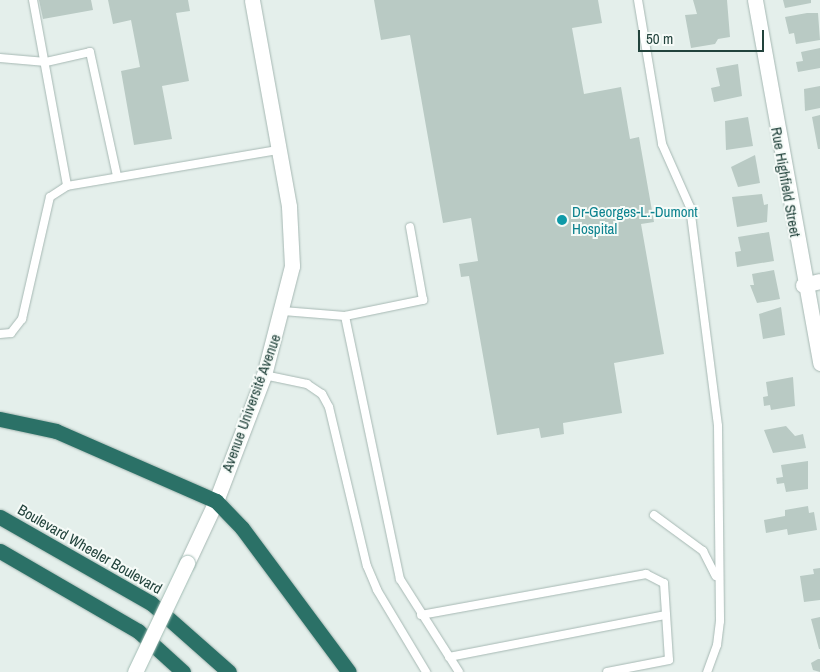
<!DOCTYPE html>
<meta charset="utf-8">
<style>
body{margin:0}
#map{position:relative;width:820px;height:672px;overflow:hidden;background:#e4efeb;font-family:"Archivo Narrow",sans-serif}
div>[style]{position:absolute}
.building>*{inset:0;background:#b9cac4}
.roads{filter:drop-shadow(0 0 1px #a6b8b3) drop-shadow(0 0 1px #a6b8b3)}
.lane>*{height:8px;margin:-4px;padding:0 4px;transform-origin:4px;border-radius:4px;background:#fff}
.street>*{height:15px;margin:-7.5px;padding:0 7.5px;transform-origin:7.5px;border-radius:7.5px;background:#fff}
.secondary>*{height:15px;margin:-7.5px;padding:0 7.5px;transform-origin:7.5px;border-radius:7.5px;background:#fff}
.highway>*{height:15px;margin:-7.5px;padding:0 7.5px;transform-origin:7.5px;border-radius:7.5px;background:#2b7167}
.bridges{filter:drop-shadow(0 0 1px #a2bcb4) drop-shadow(0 0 1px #a2bcb4)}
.secondary-bridge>*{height:15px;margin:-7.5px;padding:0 7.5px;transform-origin:7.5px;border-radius:7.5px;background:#fff}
.dots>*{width:14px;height:14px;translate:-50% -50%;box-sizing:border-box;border:2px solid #f6fbf8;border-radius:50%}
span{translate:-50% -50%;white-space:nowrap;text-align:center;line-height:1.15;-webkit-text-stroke:4px #f6fbf8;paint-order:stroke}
.street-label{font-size:15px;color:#22433c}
.culture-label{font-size:15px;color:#0d838f}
.left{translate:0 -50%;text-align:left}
.scale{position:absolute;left:638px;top:30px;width:126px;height:22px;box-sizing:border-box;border:2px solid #22433c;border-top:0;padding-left:6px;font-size:15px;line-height:18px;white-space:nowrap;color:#22433c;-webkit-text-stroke:4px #f6fbf8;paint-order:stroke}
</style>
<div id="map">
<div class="building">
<i style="clip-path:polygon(39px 0,91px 0,93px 10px,43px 19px)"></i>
<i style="clip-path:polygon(108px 0,188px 0,190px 11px,176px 13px,189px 81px,162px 86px,172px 139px,134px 145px,121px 71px,140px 67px,131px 20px,113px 24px)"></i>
<i style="clip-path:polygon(374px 0,598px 0,602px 23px,572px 28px,584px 94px,621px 87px,630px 139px,639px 137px,654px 222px,641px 224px,664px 354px,614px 363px,622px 413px,563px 423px,564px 434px,541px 438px,539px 428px,497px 435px,469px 276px,461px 277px,459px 264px,478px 261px,471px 218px,443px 223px,410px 35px,381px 40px)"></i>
<i style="clip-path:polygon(693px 0,727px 0,730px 37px,718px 39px,715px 44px,691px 48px,685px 15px,697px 14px)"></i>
<i style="clip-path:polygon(783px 0,811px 0,811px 3px,785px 8px)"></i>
<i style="clip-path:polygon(807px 13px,818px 13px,820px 40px,796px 44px,794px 33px,789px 34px,785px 17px)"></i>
<i style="clip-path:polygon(820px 48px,820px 68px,798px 72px,796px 62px,803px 61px,801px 52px)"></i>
<i style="clip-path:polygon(738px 64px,742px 96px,714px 102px,711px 88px,720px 86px,716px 68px)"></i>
<i style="clip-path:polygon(820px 86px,820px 108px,805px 111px,804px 89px)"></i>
<i style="clip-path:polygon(820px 115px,820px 149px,818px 149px,812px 117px)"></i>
<i style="clip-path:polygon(748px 117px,753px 146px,726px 150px,725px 121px)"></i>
<i style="clip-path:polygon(755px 155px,760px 183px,738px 187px,731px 167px)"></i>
<i style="clip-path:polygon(762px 194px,764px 205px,768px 204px,767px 222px,737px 227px,732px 197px)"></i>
<i style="clip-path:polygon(769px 232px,774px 261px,737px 267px,735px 252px,741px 251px,738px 237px)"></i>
<i style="clip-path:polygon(774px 270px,780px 299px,757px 303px,750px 285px,754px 285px,752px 274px)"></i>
<i style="clip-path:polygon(781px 307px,785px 335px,763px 339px,759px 314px)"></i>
<i style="clip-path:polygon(793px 377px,795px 406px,771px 410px,770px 405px,764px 406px,763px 397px,768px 396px,766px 382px)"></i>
<i style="clip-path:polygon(786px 426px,795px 436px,803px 434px,806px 448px,773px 453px,764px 430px)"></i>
<i style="clip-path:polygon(808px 461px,808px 489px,786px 492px,784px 483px,777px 484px,776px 478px,783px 477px,781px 465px)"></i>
<i style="clip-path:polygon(808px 506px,809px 513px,814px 512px,817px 530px,788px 535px,787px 529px,766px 533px,764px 520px,785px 516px,785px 510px)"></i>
<i style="clip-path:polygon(820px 568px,820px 600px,804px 602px,800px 576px,814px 574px,813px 569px)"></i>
<i style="clip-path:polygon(820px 617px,820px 649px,819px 649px,811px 619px)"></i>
<i style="clip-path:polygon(818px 659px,820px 659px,820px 672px,813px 670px,811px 663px)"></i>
</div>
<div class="roads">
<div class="lane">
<i style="left:33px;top:0;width:189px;rotate:79.6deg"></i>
<i style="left:638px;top:0;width:146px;rotate:80.5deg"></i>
<i style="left:662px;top:144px;width:69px;rotate:66deg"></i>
<i style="left:690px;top:207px;width:221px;rotate:82.7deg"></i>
<i style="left:718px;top:426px;width:195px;rotate:89.4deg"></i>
<i style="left:720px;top:621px;width:24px;rotate:97deg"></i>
<i style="left:717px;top:645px;width:29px;rotate:110deg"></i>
<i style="left:0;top:58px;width:46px;rotate:5deg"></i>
<i style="left:46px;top:62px;width:45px;rotate:-12.8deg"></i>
<i style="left:90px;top:52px;width:127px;rotate:77.7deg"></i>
<i style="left:283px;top:311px;width:62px;rotate:4.6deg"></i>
<i style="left:345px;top:316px;width:80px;rotate:-11.6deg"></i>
<i style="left:423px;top:300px;width:74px;rotate:-100.1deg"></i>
<i style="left:345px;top:316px;width:269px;rotate:78.2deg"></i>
<i style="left:400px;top:579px;width:110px;rotate:57.6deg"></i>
<i style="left:0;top:334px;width:11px;rotate:-5deg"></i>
<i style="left:11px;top:333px;width:18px;rotate:-52deg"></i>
<i style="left:22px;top:319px;width:125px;rotate:-77.1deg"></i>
<i style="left:50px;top:197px;width:20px;rotate:-33deg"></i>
<i style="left:67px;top:186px;width:214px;rotate:-9.7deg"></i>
<i style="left:264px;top:375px;width:44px;rotate:11.8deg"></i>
<i style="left:307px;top:384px;width:18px;rotate:34deg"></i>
<i style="left:322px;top:394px;width:15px;rotate:62deg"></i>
<i style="left:329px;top:407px;width:163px;rotate:76.6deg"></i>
<i style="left:367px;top:566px;width:26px;rotate:67deg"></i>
<i style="left:377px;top:590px;width:96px;rotate:59.1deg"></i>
<i style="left:654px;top:515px;width:61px;rotate:36.3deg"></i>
<i style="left:703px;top:551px;width:28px;rotate:63deg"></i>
<i style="left:421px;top:615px;width:229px;rotate:-10.3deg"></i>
<i style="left:646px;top:574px;width:20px;rotate:27deg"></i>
<i style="left:664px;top:583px;width:77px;rotate:86.3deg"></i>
<i style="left:669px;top:660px;width:63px;rotate:169deg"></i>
<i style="left:449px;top:657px;width:221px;rotate:-11deg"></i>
</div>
<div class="street">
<i style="left:755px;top:0;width:369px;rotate:79.8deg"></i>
<i style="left:803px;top:285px;width:17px;rotate:-13deg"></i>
</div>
<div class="secondary">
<i style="left:187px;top:563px;width:68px;rotate:-64.9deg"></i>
<i style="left:216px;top:501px;width:135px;rotate:-69.1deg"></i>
<i style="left:264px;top:375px;width:113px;rotate:-75.6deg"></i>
<i style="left:292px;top:266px;width:60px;rotate:-92.9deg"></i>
<i style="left:289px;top:206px;width:209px;rotate:-100.2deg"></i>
</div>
<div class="highway">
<i style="left:0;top:419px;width:57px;rotate:12.1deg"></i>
<i style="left:56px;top:431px;width:175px;rotate:23.6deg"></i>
<i style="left:216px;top:501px;width:37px;rotate:46deg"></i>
<i style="left:242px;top:528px;width:179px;rotate:53.4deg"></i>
<i style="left:0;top:517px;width:174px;rotate:29.7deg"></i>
<i style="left:151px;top:603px;width:104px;rotate:41.5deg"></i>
<i style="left:0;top:551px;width:160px;rotate:30.1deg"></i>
<i style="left:138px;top:631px;width:61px;rotate:42.3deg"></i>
</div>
</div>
<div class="bridges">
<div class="secondary-bridge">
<i style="left:135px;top:672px;width:121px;rotate:-64.5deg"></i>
</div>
</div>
<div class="dots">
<i style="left:562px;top:220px;background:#0f9aa8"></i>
</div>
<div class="street-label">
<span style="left:786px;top:182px;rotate:80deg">Rue Highfield Street</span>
<span style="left:251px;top:403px;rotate:-70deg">Avenue Université Avenue</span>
<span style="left:90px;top:549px;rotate:30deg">Boulevard Wheeler Boulevard</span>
</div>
<div class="culture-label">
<span class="left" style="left:572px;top:220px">Dr-Georges-L.-Dumont<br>Hospital</span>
</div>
<div class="scale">50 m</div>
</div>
